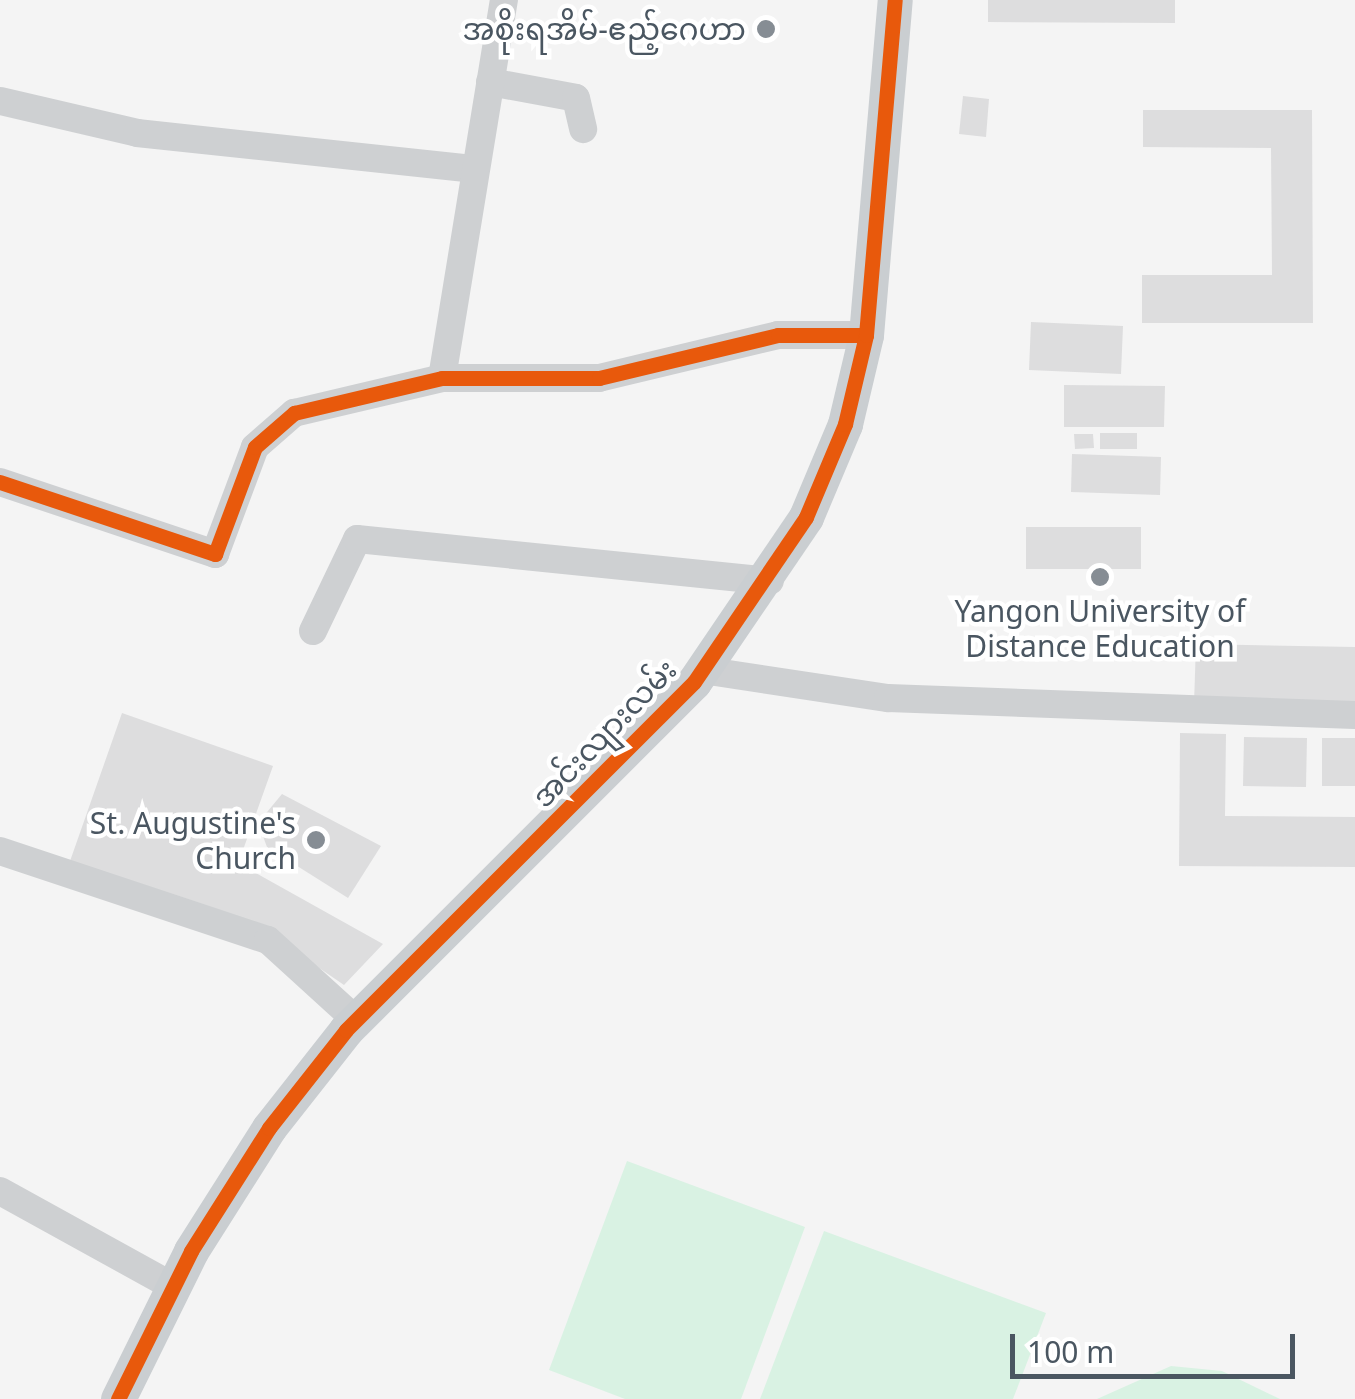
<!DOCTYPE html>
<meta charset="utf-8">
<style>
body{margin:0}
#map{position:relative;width:1355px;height:1399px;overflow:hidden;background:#f4f4f4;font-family:"Noto Sans","Noto Sans Myanmar",sans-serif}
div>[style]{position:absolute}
.green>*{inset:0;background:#d9f2e3}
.building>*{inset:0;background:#ddddde}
.minor>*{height:28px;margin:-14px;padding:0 14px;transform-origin:14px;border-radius:14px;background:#ced0d2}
.major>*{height:35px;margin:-17.5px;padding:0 17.5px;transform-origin:17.5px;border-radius:17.5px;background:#caced1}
.cycleway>*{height:15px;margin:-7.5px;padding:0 7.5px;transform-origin:7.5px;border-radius:7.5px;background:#e8590c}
.dots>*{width:28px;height:28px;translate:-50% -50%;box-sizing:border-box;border:5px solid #fff;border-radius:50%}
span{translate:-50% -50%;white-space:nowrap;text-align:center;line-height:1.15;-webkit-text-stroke:9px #fff;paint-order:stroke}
.poi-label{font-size:30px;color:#4a5661}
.right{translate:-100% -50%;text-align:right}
.street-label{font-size:30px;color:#4a5661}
.scale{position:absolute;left:1010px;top:1334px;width:285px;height:45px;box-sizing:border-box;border:5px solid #4a5661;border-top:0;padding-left:12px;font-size:30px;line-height:35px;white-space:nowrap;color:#4a5661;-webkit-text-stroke:8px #fff;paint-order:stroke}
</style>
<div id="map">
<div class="green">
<i style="clip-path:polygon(627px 1161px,805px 1227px,741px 1399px,625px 1399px,549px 1370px)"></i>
<i style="clip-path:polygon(824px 1231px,1046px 1313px,1013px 1399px,760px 1399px)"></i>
<i style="clip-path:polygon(1171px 1366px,1222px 1371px,1280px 1399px,1097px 1399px)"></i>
</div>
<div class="building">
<i style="clip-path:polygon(988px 0,1175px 0,1175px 23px,988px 22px)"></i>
<i style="clip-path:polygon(963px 96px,989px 99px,986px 137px,959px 134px)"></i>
<i style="clip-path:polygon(1143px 110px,1312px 110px,1313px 323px,1142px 323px,1142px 275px,1272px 275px,1271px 148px,1143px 147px)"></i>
<i style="clip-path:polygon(1031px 322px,1123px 326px,1121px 374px,1029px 370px)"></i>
<i style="clip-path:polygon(1064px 385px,1165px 386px,1164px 427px,1064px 427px)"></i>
<i style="clip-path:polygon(1100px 433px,1137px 433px,1137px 449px,1100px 449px)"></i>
<i style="clip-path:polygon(1074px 434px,1093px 434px,1094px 448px,1075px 449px)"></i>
<i style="clip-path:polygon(1072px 454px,1161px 457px,1160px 495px,1071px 492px)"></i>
<i style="clip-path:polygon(1026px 527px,1141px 527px,1141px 569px,1026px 569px)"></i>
<i style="clip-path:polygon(1196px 644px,1355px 647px,1355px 708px,1194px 704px)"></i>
<i style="clip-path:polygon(122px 713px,273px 766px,243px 850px,254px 872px,383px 944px,344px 985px,271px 935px,69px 864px)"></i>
<i style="clip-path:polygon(1180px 733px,1226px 734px,1225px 816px,1355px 817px,1355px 867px,1179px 866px)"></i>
<i style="clip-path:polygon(1244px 737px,1307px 738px,1306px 787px,1243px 786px)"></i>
<i style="clip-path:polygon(1322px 738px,1355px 738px,1355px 786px,1322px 786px)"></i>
<i style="clip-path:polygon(282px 794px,381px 846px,348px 898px,267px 847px,258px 823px)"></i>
</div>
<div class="minor">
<i style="left:490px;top:82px;width:87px;rotate:10.5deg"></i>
<i style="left:576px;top:98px;width:32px;rotate:77deg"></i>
<i style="left:0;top:101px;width:141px;rotate:13.1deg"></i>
<i style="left:137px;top:133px;width:340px;rotate:6.1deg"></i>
<i style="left:442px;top:378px;width:383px;rotate:-80.7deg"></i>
<i style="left:0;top:482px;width:227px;rotate:18.5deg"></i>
<i style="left:215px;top:554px;width:114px;rotate:-69.5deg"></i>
<i style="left:255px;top:447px;width:52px;rotate:-41.1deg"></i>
<i style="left:294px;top:413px;width:152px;rotate:-13.3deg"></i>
<i style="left:442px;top:378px;width:157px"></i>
<i style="left:599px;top:378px;width:184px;rotate:-13.5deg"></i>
<i style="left:778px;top:335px;width:88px"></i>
<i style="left:313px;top:631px;width:102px;rotate:-64.4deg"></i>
<i style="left:357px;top:539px;width:415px;rotate:5.8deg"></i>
<i style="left:702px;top:670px;width:188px;rotate:8.6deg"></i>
<i style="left:888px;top:698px;width:467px;rotate:2.1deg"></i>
<i style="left:0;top:851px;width:282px;rotate:18.4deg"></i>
<i style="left:268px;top:940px;width:119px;rotate:42.3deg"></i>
<i style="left:0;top:1191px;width:196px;rotate:28.9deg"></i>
</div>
<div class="major">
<i style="left:118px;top:1399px;width:165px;rotate:-63.7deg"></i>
<i style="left:191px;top:1251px;width:146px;rotate:-57.6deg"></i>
<i style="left:269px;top:1128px;width:125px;rotate:-51.8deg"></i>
<i style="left:346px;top:1030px;width:492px;rotate:-45deg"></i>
<i style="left:694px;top:682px;width:199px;rotate:-55.8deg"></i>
<i style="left:806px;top:517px;width:101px;rotate:-67.2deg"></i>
<i style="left:845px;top:424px;width:91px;rotate:-76.7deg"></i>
<i style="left:866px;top:335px;width:336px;rotate:-85.1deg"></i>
</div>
<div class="cycleway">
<i style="left:0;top:482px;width:227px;rotate:18.5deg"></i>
<i style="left:215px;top:554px;width:114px;rotate:-69.5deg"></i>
<i style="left:255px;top:447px;width:52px;rotate:-41.1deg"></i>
<i style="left:294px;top:413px;width:152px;rotate:-13.3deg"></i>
<i style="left:442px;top:378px;width:157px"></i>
<i style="left:599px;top:378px;width:184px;rotate:-13.5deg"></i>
<i style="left:778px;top:335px;width:88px"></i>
<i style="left:118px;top:1399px;width:165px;rotate:-63.7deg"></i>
<i style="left:191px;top:1251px;width:146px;rotate:-57.6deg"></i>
<i style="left:269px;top:1128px;width:125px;rotate:-51.8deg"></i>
<i style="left:346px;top:1030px;width:492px;rotate:-45deg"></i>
<i style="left:694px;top:682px;width:199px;rotate:-55.8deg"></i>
<i style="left:806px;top:517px;width:101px;rotate:-67.2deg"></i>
<i style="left:845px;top:424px;width:91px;rotate:-76.7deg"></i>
<i style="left:866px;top:335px;width:336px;rotate:-85.1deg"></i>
</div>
<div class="dots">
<i style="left:766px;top:29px;background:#868d94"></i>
<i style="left:1100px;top:577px;background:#868d94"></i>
<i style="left:316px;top:840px;background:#868d94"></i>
</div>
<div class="poi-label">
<span class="right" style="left:746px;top:29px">အစိုးရအိမ်-ဧည့်ဂေဟာ</span>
<span style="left:1100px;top:628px">Yangon University of<br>Distance Education</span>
<span class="right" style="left:296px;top:840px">St. Augustine's<br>Church</span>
</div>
<div class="street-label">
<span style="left:604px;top:733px;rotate:-46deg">အင်းလျားလမ်း</span>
</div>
<div class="scale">100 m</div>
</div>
